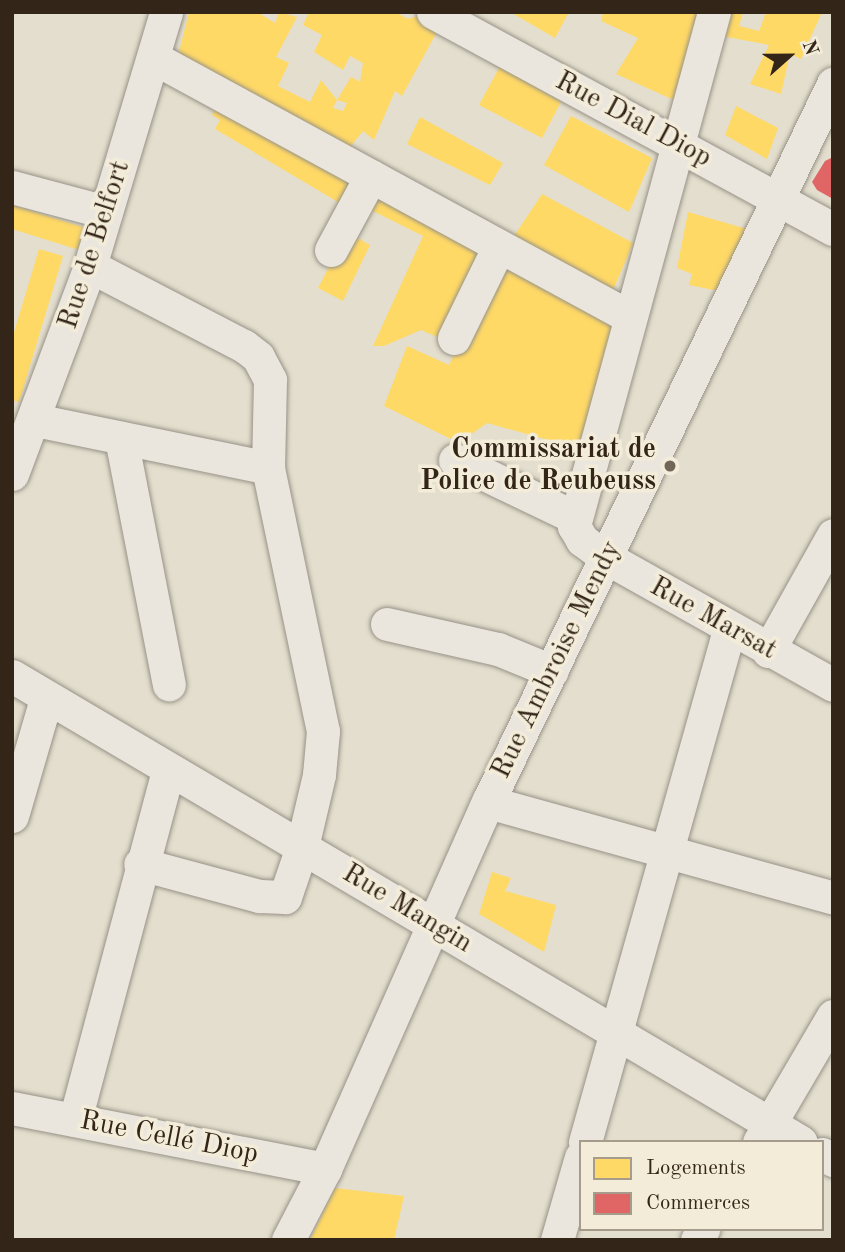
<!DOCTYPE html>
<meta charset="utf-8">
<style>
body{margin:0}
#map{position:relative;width:845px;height:1252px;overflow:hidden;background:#e3decd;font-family:"Old Standard TT",serif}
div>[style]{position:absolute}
.homes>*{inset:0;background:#ffd966}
.shops>*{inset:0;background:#e06666}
.roads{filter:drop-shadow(0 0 2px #979287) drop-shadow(0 0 2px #979287)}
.minor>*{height:33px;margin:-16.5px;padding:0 16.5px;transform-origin:16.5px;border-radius:16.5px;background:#eae6de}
.dots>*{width:19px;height:19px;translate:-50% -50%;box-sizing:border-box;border:4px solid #f3ecd9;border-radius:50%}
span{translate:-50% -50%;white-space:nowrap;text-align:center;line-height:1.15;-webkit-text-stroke:7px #f3ecd9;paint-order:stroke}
.street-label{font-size:28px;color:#342519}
.poi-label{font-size:28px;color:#342519;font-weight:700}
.right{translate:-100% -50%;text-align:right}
.frame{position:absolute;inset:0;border:14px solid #342519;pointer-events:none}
.legend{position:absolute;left:579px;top:1140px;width:245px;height:91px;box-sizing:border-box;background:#f3ecd9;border:2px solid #a79c8c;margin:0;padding:9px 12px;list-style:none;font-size:21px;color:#342519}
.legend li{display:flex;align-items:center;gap:14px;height:35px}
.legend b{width:35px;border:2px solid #a79c8c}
.north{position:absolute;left:754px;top:21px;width:70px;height:70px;-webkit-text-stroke:5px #f3ecd9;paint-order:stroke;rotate:69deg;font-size:19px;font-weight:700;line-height:28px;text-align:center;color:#342519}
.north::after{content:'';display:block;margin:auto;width:24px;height:32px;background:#342519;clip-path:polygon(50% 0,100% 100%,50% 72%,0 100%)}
</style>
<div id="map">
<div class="homes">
<i style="clip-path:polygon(189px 12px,257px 12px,275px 23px,279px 12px,297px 17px,276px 57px,289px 63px,278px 86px,310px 102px,321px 80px,337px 100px,333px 108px,343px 111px,347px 103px,337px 100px,351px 77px,360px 82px,363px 63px,350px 56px,343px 70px,314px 52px,322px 35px,303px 25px,309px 12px,395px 12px,408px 19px,420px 15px,439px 28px,402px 96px,395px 91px,374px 140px,363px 131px,345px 153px,177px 60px)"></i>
<i style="clip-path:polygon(510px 12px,569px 12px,555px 38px)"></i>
<i style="clip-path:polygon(603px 12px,708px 12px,676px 101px,616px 74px,638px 38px,601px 21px)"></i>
<i style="clip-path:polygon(730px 12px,743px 12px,739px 26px,759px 31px,766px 12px,822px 12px,801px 59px,790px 54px,781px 94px,750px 84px,769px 45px,722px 36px)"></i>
<i style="clip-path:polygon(500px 66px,561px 102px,542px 138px,479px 105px)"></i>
<i style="clip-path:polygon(736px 106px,778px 128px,767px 159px,725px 135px)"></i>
<i style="clip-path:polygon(215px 108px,358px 183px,343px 205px,215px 129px,220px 120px,212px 115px)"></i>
<i style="clip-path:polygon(571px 116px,652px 158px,629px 212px,544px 165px)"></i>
<i style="clip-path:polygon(420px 117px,503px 163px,490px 185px,407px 144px)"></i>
<i style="clip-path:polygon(371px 191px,479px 249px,444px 340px,421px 330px,384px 346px,373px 346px,423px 236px,363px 206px)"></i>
<i style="clip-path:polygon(542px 194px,633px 243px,609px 300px,512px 239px)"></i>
<i style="clip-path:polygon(12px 205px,86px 228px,79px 250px,12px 229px)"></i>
<i style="clip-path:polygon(688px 212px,747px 229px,723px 292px,689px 285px,692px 274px,677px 268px)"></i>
<i style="clip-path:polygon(347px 232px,370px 245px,343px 301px,318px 288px)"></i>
<i style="clip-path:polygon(39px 249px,63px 256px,19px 402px,12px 400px,12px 339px)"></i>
<i style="clip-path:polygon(506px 269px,618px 327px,591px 452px,487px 423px,459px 443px,384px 406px,407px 346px,449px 365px,467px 328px)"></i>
<i style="clip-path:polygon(492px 872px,511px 878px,505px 891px,556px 905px,544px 952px,479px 914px)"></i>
<i style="clip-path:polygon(335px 1188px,404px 1196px,394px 1240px,311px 1238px)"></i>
</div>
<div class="shops">
<i style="clip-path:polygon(833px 157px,833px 199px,817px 190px,812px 182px,825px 161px)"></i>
</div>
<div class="roads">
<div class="minor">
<i style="left:433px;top:12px;width:455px;rotate:28.5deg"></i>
<i style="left:714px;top:12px;width:533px;rotate:105.24deg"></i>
<i style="left:574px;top:526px;width:16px;rotate:60deg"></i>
<i style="left:582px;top:540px;width:31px;rotate:36deg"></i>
<i style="left:607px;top:558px;width:259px;rotate:29.3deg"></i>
<i style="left:154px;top:58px;width:542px;rotate:28.55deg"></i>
<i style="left:12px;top:187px;width:97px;rotate:14.9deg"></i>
<i style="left:331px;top:250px;width:84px;rotate:-61.6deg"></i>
<i style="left:90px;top:266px;width:174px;rotate:27.5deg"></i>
<i style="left:244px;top:346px;width:18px;rotate:38deg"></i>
<i style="left:258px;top:357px;width:26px;rotate:62deg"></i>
<i style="left:270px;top:380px;width:88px;rotate:91.3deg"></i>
<i style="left:268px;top:468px;width:269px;rotate:78.2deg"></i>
<i style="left:323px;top:731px;width:44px;rotate:95.2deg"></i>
<i style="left:319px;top:775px;width:74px;rotate:103.3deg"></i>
<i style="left:302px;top:847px;width:53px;rotate:108.8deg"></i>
<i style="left:285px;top:897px;width:26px;rotate:-178deg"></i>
<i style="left:259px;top:896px;width:123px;rotate:-164.9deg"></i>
<i style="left:454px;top:338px;width:102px;rotate:-63.9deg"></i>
<i style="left:35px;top:420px;width:238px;rotate:11.6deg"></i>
<i style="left:121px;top:438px;width:251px;rotate:79deg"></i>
<i style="left:455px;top:460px;width:132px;rotate:25.6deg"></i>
<i style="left:12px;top:474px;width:222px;rotate:-69.4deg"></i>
<i style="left:90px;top:266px;width:265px;rotate:-73.3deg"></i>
<i style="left:387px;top:624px;width:114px;rotate:12.7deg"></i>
<i style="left:498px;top:649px;width:58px;rotate:22.2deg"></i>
<i style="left:768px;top:651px;width:133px;rotate:-60.7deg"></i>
<i style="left:12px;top:676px;width:916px;rotate:30.57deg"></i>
<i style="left:488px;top:802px;width:358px;rotate:15.5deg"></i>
<i style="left:12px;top:816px;width:122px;rotate:-73.8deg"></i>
<i style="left:12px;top:1108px;width:319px;rotate:11deg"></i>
<i style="left:75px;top:1120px;width:362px;rotate:-75.1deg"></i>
<i style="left:585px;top:1142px;width:532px;rotate:-74.29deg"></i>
<i style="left:759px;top:1142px;width:146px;rotate:-59.6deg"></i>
<i style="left:822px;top:1154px;width:13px;rotate:29deg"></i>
<i style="left:288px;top:1240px;width:80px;rotate:-62.5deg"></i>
<i style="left:325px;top:1169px;width:402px;rotate:-66.1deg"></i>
<i style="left:488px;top:802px;width:797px;rotate:-64.34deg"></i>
<i style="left:557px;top:1240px;width:86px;rotate:-73.9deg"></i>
<i style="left:697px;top:1240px;width:13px;rotate:-61deg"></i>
</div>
</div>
<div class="dots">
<i style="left:670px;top:466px;background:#716658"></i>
</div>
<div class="street-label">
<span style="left:633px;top:120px;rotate:28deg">Rue Dial Diop</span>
<span style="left:95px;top:245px;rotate:-72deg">Rue de Belfort</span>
<span style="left:713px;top:619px;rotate:29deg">Rue Marsat</span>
<span style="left:557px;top:660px;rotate:-64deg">Rue Ambroise Mendy</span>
<span style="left:407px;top:909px;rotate:31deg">Rue Mangin</span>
<span style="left:169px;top:1138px;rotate:11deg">Rue Cellé Diop</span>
</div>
<div class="poi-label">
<span class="right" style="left:656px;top:466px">Commissariat de<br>Police de Reubeuss</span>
</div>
<div class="frame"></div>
<ul class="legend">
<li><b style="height:19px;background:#ffd966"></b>Logements</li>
<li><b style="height:19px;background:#e06666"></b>Commerces</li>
</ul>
<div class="north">N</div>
</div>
